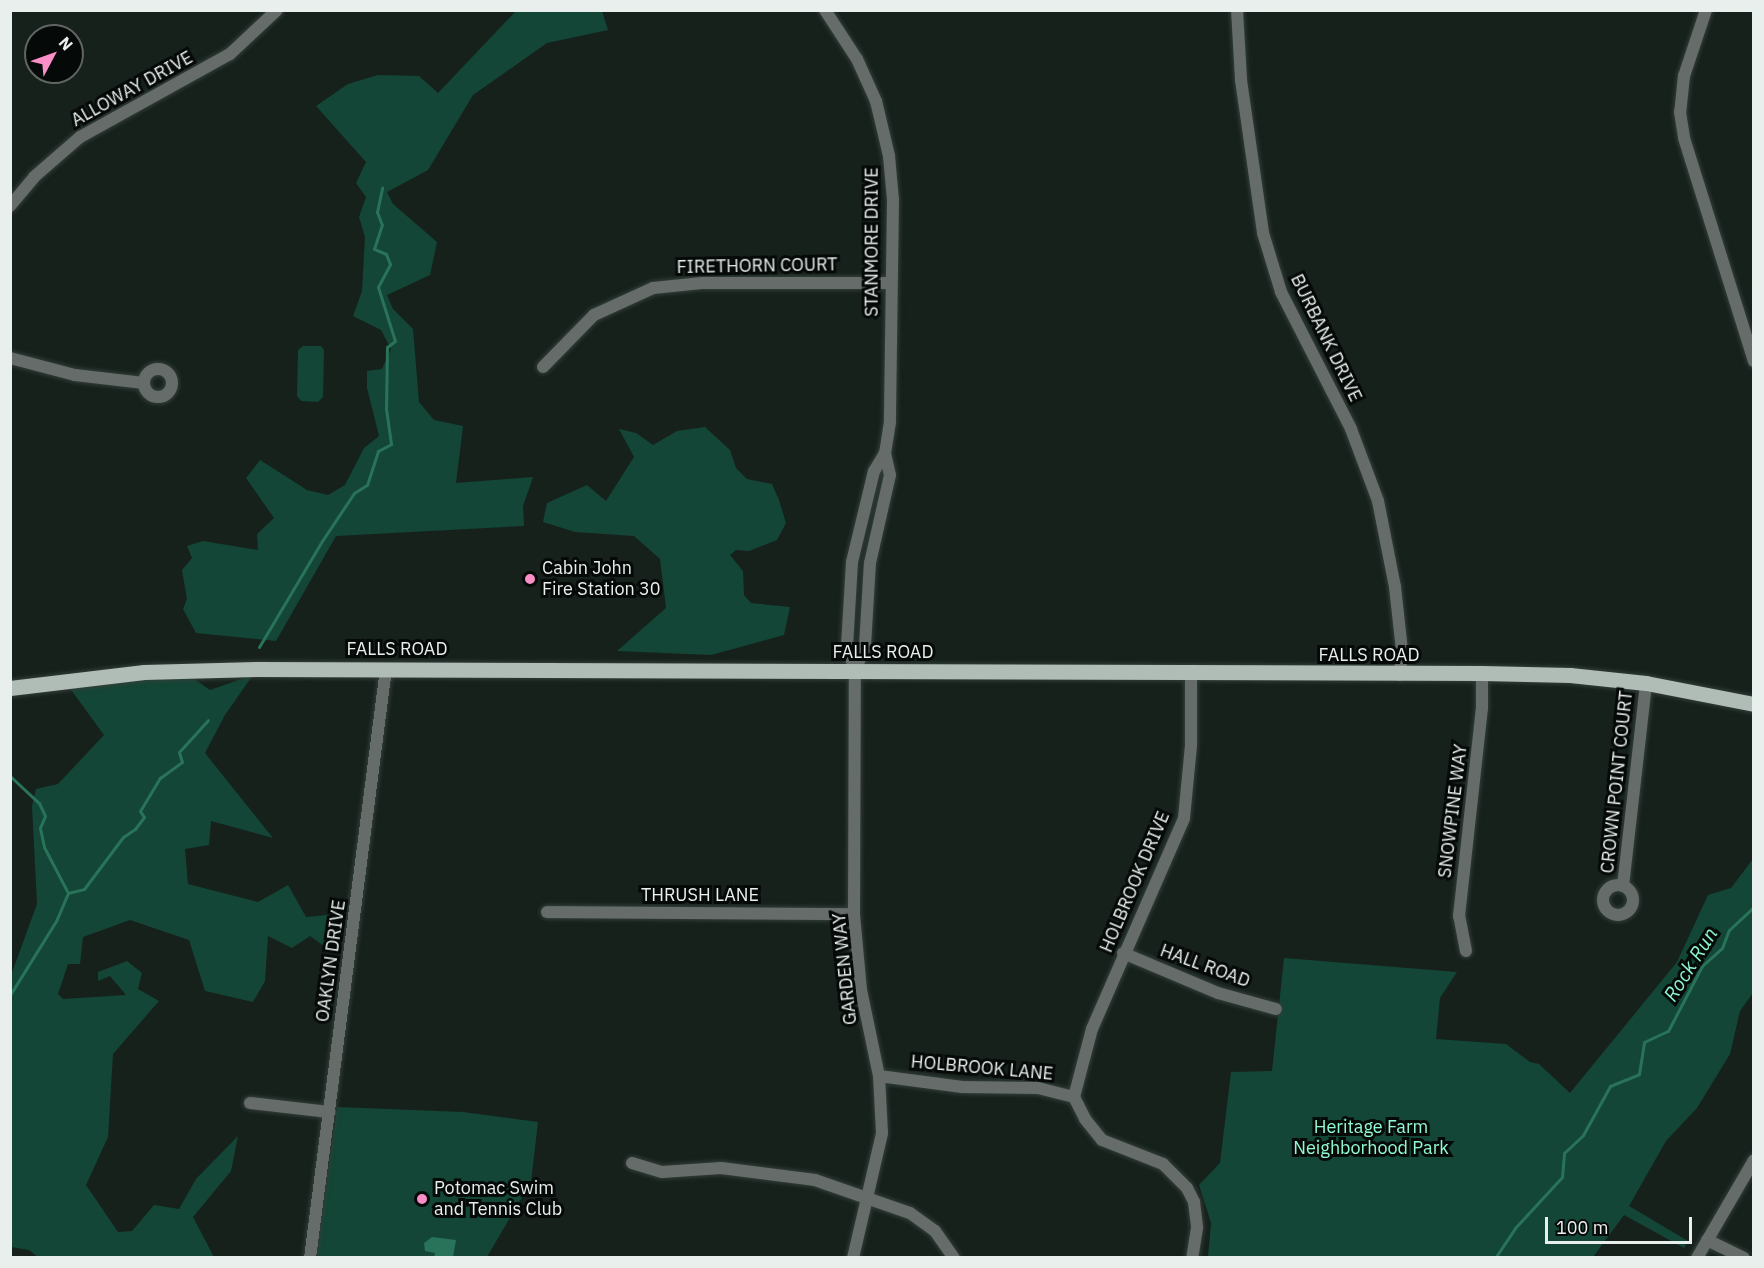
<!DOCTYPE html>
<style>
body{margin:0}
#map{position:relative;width:1764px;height:1268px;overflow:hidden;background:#16211c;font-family:"IBM Plex Sans",sans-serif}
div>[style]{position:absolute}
.green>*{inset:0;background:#134636}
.water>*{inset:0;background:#29735a}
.stream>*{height:3px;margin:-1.5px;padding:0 1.5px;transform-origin:1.5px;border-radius:1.5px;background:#29735a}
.roads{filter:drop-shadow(0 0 2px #333e39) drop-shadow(0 0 2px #333e39)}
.minor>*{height:12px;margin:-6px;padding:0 6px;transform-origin:6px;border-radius:6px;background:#666c69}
.minor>.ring{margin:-6px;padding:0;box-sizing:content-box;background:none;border:12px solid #666c69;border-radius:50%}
.major>*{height:15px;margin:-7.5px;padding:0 7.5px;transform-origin:7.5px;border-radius:7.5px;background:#b0bcb6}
.dots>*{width:16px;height:16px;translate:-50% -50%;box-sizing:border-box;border:3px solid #050908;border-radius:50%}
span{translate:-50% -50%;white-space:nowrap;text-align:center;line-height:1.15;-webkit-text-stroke:6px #050908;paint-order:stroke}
.street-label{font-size:18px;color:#e8efec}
.poi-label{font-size:18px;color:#e8efec}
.left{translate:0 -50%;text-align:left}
.park-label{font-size:18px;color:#91fad2}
.water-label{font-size:20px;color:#8cf5ce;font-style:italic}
.frame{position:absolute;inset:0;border:12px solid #e8efec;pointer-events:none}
.north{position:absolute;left:24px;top:24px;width:60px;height:60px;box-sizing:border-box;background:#050908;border:2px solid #606563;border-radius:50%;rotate:49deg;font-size:16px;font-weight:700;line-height:24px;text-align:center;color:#e8efec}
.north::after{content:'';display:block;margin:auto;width:21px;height:27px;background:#fa8fc8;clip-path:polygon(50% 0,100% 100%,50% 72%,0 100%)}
.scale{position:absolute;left:1545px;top:1217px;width:147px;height:27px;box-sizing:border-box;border:3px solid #e8efec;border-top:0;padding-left:8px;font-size:18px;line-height:21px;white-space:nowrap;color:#e8efec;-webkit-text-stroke:4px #050908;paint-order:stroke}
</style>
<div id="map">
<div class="green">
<i style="clip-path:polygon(516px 11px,602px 11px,608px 30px,547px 43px,473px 95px,428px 170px,387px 192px,393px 204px,437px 242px,430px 275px,387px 295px,393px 309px,413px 329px,419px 402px,434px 420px,463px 426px,456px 483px,533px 477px,523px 506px,524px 526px,336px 536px,276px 641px,196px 633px,183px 609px,187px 599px,182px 570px,192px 558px,187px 546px,203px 541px,258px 550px,257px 534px,274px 518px,246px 478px,260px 460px,307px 490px,328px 495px,345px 485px,364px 448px,379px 436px,367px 388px,367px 371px,382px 369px,391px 349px,381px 330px,353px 316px,362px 291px,365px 237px,359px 217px,366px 197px,356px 183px,366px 162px,316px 106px,348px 84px,378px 75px,419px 76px,438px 93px)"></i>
<i style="clip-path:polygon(303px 346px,321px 346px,324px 350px,323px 397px,318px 402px,301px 401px,297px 396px,298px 350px)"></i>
<i style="clip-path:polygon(705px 427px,730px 450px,736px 468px,747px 479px,772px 484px,779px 500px,786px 523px,777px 540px,749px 551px,736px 550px,730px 555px,743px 571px,744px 595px,751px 603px,790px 607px,784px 635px,711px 655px,617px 651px,666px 608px,660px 559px,634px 536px,575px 532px,543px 522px,547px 503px,587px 485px,606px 501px,634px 457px,619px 429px,636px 433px,653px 445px,677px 431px)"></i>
<i style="clip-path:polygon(253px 675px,225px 715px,205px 753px,273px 838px,211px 821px,209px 845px,185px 849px,188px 884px,258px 902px,288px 885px,306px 917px,328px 915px,331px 951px,310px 936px,292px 948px,268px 936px,265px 981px,253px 1002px,205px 991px,189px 940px,130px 920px,83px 937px,80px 964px,68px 964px,58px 994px,63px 999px,126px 995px,110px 976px,98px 981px,98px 972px,127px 961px,142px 973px,138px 989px,159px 1001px,113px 1054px,108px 1137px,86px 1185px,118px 1232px,132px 1231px,154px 1205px,179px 1209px,196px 1179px,238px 1136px,231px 1171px,193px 1217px,214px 1257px,39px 1258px,29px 1250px,11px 1247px,10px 978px,37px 904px,32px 806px,36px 789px,58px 784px,104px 735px,69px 687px,190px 676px,210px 690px)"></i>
<i style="clip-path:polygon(1753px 859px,1753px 993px,1740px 1011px,1730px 1054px,1697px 1108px,1666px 1141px,1629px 1206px,1688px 1241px,1684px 1248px,1624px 1215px,1593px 1257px,1208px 1257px,1211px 1223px,1199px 1185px,1220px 1163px,1231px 1072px,1272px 1071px,1284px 958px,1457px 972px,1440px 998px,1436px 1039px,1506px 1044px,1530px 1062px,1539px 1064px,1570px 1093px,1677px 962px,1708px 895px,1731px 888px)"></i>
<i style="clip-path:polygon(337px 1107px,463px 1112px,538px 1122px,531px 1182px,487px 1257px,316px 1258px)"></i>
</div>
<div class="water">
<i style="clip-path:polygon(432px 1237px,456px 1240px,453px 1257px,434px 1257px,435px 1253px,425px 1251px,424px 1243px)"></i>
</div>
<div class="stream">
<i style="left:259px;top:647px;width:123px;rotate:-59.3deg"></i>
<i style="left:322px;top:541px;width:58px;rotate:-56.3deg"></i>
<i style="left:354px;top:493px;width:15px;rotate:-32deg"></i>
<i style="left:367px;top:485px;width:36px;rotate:-72deg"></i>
<i style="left:378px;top:451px;width:15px;rotate:-28deg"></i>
<i style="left:391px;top:444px;width:34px;rotate:-98deg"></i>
<i style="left:386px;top:410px;width:63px;rotate:-89.1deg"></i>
<i style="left:387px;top:347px;width:10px;rotate:-37deg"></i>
<i style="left:395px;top:341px;width:57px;rotate:-107.5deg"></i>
<i style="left:378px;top:287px;width:26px;rotate:-62deg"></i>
<i style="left:390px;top:264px;width:11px;rotate:-112deg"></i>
<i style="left:386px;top:254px;width:13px;rotate:-157deg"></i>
<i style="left:374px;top:249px;width:25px;rotate:-72deg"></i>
<i style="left:382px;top:225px;width:14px;rotate:-111deg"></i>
<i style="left:377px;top:212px;width:25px;rotate:-78deg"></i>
<i style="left:10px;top:776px;width:40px;rotate:43deg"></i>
<i style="left:39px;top:803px;width:14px;rotate:65deg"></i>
<i style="left:45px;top:816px;width:13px;rotate:113deg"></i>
<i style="left:40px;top:828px;width:19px;rotate:78deg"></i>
<i style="left:44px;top:847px;width:52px;rotate:62.4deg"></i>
<i style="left:68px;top:893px;width:30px;rotate:113deg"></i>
<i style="left:56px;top:921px;width:87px;rotate:121.9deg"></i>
<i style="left:68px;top:893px;width:16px;rotate:-14deg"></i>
<i style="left:84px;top:889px;width:65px;rotate:-53.1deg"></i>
<i style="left:123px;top:837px;width:14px;rotate:-34deg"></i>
<i style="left:135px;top:829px;width:15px;rotate:-53deg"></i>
<i style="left:144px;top:817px;width:7px;rotate:-124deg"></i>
<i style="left:140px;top:811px;width:39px;rotate:-59deg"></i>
<i style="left:160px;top:778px;width:27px;rotate:-36deg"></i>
<i style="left:182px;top:762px;width:10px;rotate:-107deg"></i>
<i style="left:179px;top:752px;width:43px;rotate:-47.8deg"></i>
<i style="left:1495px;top:1258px;width:36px;rotate:-56deg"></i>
<i style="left:1515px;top:1228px;width:69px;rotate:-47.3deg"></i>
<i style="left:1562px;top:1177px;width:24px;rotate:-85deg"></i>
<i style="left:1564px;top:1153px;width:26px;rotate:-43deg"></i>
<i style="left:1583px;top:1135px;width:56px;rotate:-61.1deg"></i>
<i style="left:1610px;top:1086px;width:31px;rotate:-22deg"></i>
<i style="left:1639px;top:1074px;width:32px;rotate:-81deg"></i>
<i style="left:1644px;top:1042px;width:26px;rotate:-25deg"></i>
<i style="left:1668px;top:1031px;width:73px;rotate:-62.4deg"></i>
<i style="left:1702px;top:966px;width:27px;rotate:-42deg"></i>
<i style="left:1722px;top:948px;width:19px;rotate:-69deg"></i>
<i style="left:1729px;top:930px;width:34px;rotate:-43deg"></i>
</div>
<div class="roads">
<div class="minor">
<i style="left:825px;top:10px;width:59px;rotate:56.9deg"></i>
<i style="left:857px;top:59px;width:46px;rotate:65.7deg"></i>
<i style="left:876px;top:101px;width:57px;rotate:76.7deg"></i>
<i style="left:889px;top:156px;width:44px;rotate:84.8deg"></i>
<i style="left:893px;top:200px;width:222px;rotate:90.8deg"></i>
<i style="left:890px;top:422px;width:31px;rotate:99deg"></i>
<i style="left:885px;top:453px;width:21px;rotate:121deg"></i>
<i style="left:874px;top:471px;width:94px;rotate:103.6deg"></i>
<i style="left:852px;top:562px;width:84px;rotate:93.4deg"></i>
<i style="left:847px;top:646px;width:26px;rotate:72deg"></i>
<i style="left:1237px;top:10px;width:70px;rotate:86.7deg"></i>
<i style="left:1241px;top:80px;width:155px;rotate:81.8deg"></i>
<i style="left:1263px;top:233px;width:62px;rotate:73deg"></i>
<i style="left:1281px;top:292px;width:154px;rotate:62.9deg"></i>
<i style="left:1351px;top:429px;width:77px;rotate:69.4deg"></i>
<i style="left:1378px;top:501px;width:88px;rotate:78.8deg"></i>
<i style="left:1395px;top:587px;width:63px;rotate:83.7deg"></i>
<i style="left:1402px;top:650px;width:25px;rotate:95deg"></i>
<i style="left:1706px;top:10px;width:70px;rotate:108.4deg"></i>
<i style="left:1684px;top:76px;width:36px;rotate:96deg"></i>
<i style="left:1680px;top:112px;width:26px;rotate:81deg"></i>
<i style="left:1684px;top:138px;width:234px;rotate:72.6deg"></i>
<i style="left:10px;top:206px;width:38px;rotate:-50deg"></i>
<i style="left:34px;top:177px;width:61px;rotate:-41deg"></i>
<i style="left:80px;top:137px;width:171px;rotate:-29deg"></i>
<i style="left:230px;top:54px;width:64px;rotate:-43.1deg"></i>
<i style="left:10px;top:358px;width:67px;rotate:14.7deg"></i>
<i style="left:75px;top:375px;width:69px;rotate:6.6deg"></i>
<i style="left:543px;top:367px;width:73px;rotate:-45.6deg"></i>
<i style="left:594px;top:315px;width:65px;rotate:-24.6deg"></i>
<i style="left:653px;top:288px;width:49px;rotate:-5.8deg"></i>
<i style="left:702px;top:283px;width:189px"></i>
<i class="ring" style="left:144px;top:369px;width:16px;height:16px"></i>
<i class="ring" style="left:1603px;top:885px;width:18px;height:18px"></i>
<i style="left:1623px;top:886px;width:204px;rotate:-83.5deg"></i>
<i style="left:547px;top:912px;width:307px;rotate:0.4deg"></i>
<i style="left:1466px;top:951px;width:36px;rotate:-101deg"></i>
<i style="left:1459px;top:916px;width:208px;rotate:-83.7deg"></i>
<i style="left:1482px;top:709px;width:36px;rotate:-90deg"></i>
<i style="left:1123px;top:953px;width:103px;rotate:22.8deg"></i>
<i style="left:1218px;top:993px;width:60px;rotate:15.4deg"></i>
<i style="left:879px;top:1076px;width:84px;rotate:7.5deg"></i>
<i style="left:962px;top:1087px;width:76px;rotate:0.8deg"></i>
<i style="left:1038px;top:1088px;width:37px;rotate:14deg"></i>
<i style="left:1074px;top:1097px;width:25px;rotate:63deg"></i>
<i style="left:1085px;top:1119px;width:27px;rotate:51deg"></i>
<i style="left:1102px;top:1140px;width:66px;rotate:21.5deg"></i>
<i style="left:1163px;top:1164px;width:34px;rotate:45deg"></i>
<i style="left:1187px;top:1188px;width:16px;rotate:63deg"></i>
<i style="left:1194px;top:1202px;width:26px;rotate:83deg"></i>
<i style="left:1197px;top:1228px;width:30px;rotate:99deg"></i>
<i style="left:1074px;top:1097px;width:70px;rotate:-75.2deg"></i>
<i style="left:1092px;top:1029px;width:230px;rotate:-66.4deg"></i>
<i style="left:1184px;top:818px;width:73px;rotate:-84.5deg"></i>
<i style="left:1191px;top:745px;width:72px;rotate:-90deg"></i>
<i style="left:250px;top:1103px;width:80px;rotate:6.5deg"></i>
<i style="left:632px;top:1163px;width:31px;rotate:17deg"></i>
<i style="left:662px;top:1172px;width:59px;rotate:-3.9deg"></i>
<i style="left:721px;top:1168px;width:95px;rotate:7.3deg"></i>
<i style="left:815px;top:1180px;width:101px;rotate:19.2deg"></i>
<i style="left:910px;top:1213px;width:31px;rotate:36deg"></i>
<i style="left:935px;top:1231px;width:33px;rotate:55deg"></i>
<i style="left:1707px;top:1240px;width:41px;rotate:25.9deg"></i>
<i style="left:310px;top:1258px;width:594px;rotate:-82.65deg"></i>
<i style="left:853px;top:1258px;width:128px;rotate:-76.9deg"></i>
<i style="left:882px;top:1133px;width:57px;rotate:-93deg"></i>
<i style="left:879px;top:1076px;width:88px;rotate:-101.8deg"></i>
<i style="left:861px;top:990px;width:76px;rotate:-95.3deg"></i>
<i style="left:854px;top:914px;width:243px;rotate:-89.8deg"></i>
<i style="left:855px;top:671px;width:27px;rotate:-68deg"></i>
<i style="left:865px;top:646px;width:83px;rotate:-86.6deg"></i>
<i style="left:870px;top:563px;width:90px;rotate:-77.2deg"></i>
<i style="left:890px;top:475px;width:23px;rotate:-103deg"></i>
<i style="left:1697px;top:1258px;width:113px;rotate:-59.8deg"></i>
</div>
<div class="major">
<i style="left:10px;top:688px;width:135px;rotate:-6.8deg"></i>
<i style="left:144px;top:672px;width:112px;rotate:-1.5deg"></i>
<i style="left:256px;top:669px;width:1226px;rotate:0.19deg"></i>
<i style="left:1482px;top:673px;width:88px;rotate:1.3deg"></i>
<i style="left:1570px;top:675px;width:76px;rotate:6deg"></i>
<i style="left:1646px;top:683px;width:110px;rotate:11deg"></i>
</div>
</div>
<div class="dots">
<i style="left:530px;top:579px;background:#fa8fc8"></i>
<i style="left:422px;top:1199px;background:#fa8fc8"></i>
</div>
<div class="street-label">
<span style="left:132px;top:89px;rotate:-29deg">ALLOWAY DRIVE</span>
<span style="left:872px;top:242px;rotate:-90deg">STANMORE DRIVE</span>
<span style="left:757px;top:266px;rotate:-1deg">FIRETHORN COURT</span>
<span style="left:1326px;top:338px;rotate:64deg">BURBANK DRIVE</span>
<span style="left:397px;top:649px">FALLS ROAD</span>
<span style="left:883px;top:652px">FALLS ROAD</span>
<span style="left:1369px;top:655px">FALLS ROAD</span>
<span style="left:1617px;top:782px;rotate:-84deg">CROWN POINT COURT</span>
<span style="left:1453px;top:811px;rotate:-83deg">SNOWPINE WAY</span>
<span style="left:1135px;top:882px;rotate:-67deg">HOLBROOK DRIVE</span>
<span style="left:700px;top:895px">THRUSH LANE</span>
<span style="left:331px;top:961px;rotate:-82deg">OAKLYN DRIVE</span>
<span style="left:1205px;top:966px;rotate:20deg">HALL ROAD</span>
<span style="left:845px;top:969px;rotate:-96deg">GARDEN WAY</span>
<span style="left:982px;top:1068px;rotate:5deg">HOLBROOK LANE</span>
</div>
<div class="poi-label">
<span class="left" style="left:542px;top:579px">Cabin John<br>Fire Station 30</span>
<span class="left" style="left:434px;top:1199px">Potomac Swim<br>and Tennis Club</span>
</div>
<div class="park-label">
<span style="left:1371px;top:1138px">Heritage Farm<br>Neighborhood Park</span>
</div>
<div class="water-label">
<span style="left:1690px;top:964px;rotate:-58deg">Rock Run</span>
</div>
<div class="frame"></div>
<div class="north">N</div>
<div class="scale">100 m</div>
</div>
